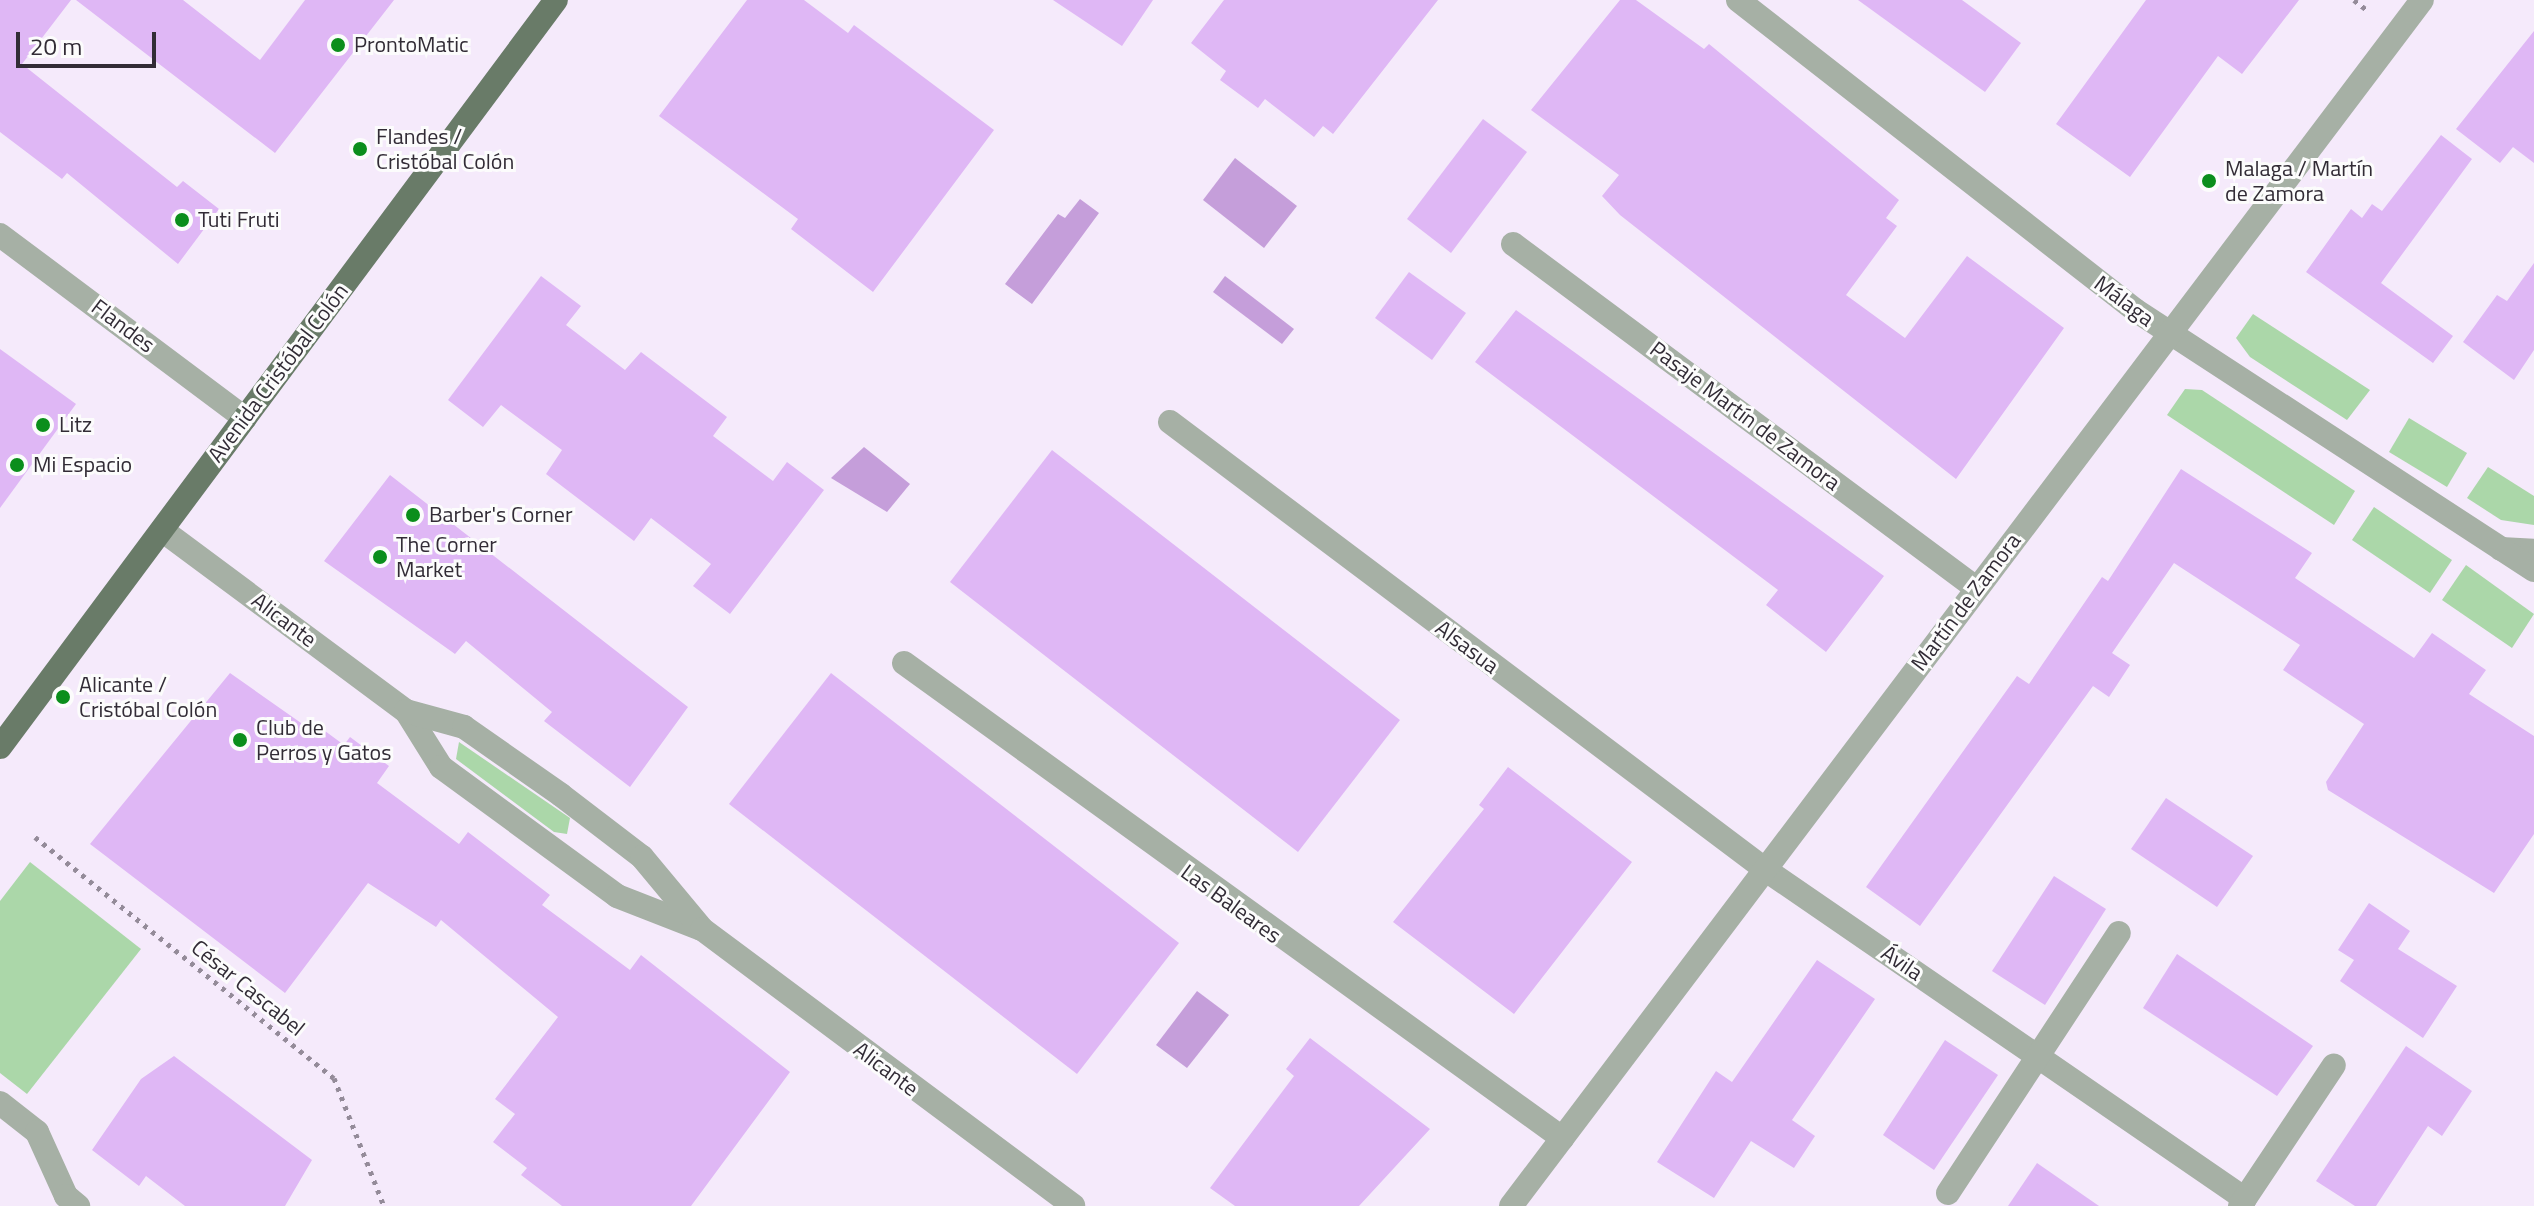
<!DOCTYPE html>
<meta charset="utf-8">
<style>
body{margin:0}
#map{position:relative;width:2534px;height:1206px;overflow:hidden;background:#f5eafb;font-family:"Titillium Web",sans-serif}
div>[style]{position:absolute}
.green>*{inset:0;background:#abd7a9}
.water>*{inset:0;background:#c59eda}
.building>*{inset:0;background:#dfb7f5}
.path>*{height:5px;margin-top:-2.5px;transform-origin:0;background:repeating-linear-gradient(90deg,#948b99 0 4px,transparent 0 10px)}
.service>*{height:24px;margin:-12px;padding:0 12px;transform-origin:12px;border-radius:12px;background:#a6b0a5}
.minor>*{height:24px;margin:-12px;padding:0 12px;transform-origin:12px;border-radius:12px;background:#a6b0a5}
.tertiary>*{height:24px;margin:-12px;padding:0 12px;transform-origin:12px;border-radius:12px;background:#a6b0a5}
.primary>*{height:24px;margin:-12px;padding:0 12px;transform-origin:12px;border-radius:12px;background:#697b68}
.dots>*{width:22px;height:22px;translate:-50% -50%;box-sizing:border-box;border:4px solid #fcfcfc;border-radius:50%}
span{translate:-50% -50%;white-space:nowrap;text-align:center;line-height:1.15;-webkit-text-stroke:6px #fcfcfc;paint-order:stroke}
.poi-label{font-size:22px;color:#322c36}
.left{translate:0 -50%;text-align:left}
.street-label{font-size:22px;color:#322c36}
.scale{position:absolute;left:16px;top:32px;width:140px;height:36px;box-sizing:border-box;border:4px solid #322c36;border-top:0;padding-left:10px;font-size:24px;line-height:28px;white-space:nowrap;color:#322c36;-webkit-text-stroke:6px #fcfcfc;paint-order:stroke}
</style>
<div id="map">
<div class="green">
<i style="clip-path:polygon(2253px 314px,2370px 390px,2347px 420px,2250px 357px,2236px 338px)"></i>
<i style="clip-path:polygon(2185px 389px,2202px 390px,2355px 491px,2334px 525px,2167px 415px)"></i>
<i style="clip-path:polygon(2409px 418px,2467px 453px,2447px 487px,2389px 452px)"></i>
<i style="clip-path:polygon(2488px 467px,2534px 496px,2534px 525px,2501px 520px,2467px 498px)"></i>
<i style="clip-path:polygon(2374px 507px,2452px 560px,2430px 593px,2352px 540px)"></i>
<i style="clip-path:polygon(2466px 565px,2534px 614px,2512px 648px,2442px 600px)"></i>
<i style="clip-path:polygon(459px 742px,570px 818px,567px 834px,554px 832px,456px 759px)"></i>
<i style="clip-path:polygon(30px 862px,141px 949px,27px 1094px,0 1073px,0 901px)"></i>
</div>
<div class="water">
<i style="clip-path:polygon(1235px 158px,1297px 206px,1264px 248px,1203px 200px)"></i>
<i style="clip-path:polygon(1080px 199px,1099px 213px,1032px 304px,1005px 284px,1058px 214px,1065px 218px)"></i>
<i style="clip-path:polygon(1225px 276px,1294px 329px,1282px 344px,1213px 292px)"></i>
<i style="clip-path:polygon(864px 447px,910px 484px,887px 512px,831px 478px)"></i>
<i style="clip-path:polygon(1197px 991px,1229px 1015px,1187px 1068px,1156px 1045px)"></i>
</div>
<div class="building">
<i style="clip-path:polygon(0 0,71px 0,22px 64px,177px 187px,183px 181px,219px 209px,178px 264px,67px 173px,62px 179px,0 132px)"></i>
<i style="clip-path:polygon(76px 0,183px 0,260px 60px,305px 0,394px 0,275px 153px)"></i>
<i style="clip-path:polygon(747px 0,804px 0,848px 33px,854px 25px,994px 130px,873px 292px,791px 229px,798px 219px,659px 116px)"></i>
<i style="clip-path:polygon(1053px 0,1153px 0,1122px 46px)"></i>
<i style="clip-path:polygon(1224px 0,1438px 0,1333px 134px,1323px 126px,1314px 137px,1265px 99px,1258px 108px,1220px 80px,1226px 71px,1191px 43px)"></i>
<i style="clip-path:polygon(1620px 0,1636px 0,1704px 49px,1709px 44px,1899px 200px,1886px 218px,1897px 226px,1846px 295px,1905px 338px,1967px 256px,2064px 328px,1956px 479px,1620px 215px,1602px 196px,1619px 175px,1531px 110px)"></i>
<i style="clip-path:polygon(1858px 0,1962px 0,2021px 43px,1985px 92px)"></i>
<i style="clip-path:polygon(2146px 0,2299px 0,2242px 74px,2218px 56px,2130px 177px,2056px 124px)"></i>
<i style="clip-path:polygon(2534px 31px,2534px 163px,2513px 147px,2500px 163px,2456px 129px)"></i>
<i style="clip-path:polygon(1483px 119px,1527px 152px,1451px 253px,1407px 219px)"></i>
<i style="clip-path:polygon(2441px 135px,2472px 159px,2381px 283px,2453px 336px,2433px 363px,2306px 272px,2351px 209px,2362px 218px,2372px 204px,2382px 211px)"></i>
<i style="clip-path:polygon(2534px 263px,2534px 350px,2514px 380px,2463px 342px,2497px 295px,2507px 301px)"></i>
<i style="clip-path:polygon(1409px 272px,1466px 313px,1432px 360px,1375px 318px)"></i>
<i style="clip-path:polygon(541px 276px,581px 306px,566px 325px,625px 370px,641px 352px,727px 417px,713px 436px,773px 481px,787px 462px,824px 490px,730px 614px,693px 586px,711px 564px,651px 518px,634px 541px,546px 474px,562px 450px,501px 405px,483px 427px,448px 400px)"></i>
<i style="clip-path:polygon(1516px 310px,1884px 576px,1826px 652px,1766px 605px,1778px 590px,1475px 362px)"></i>
<i style="clip-path:polygon(0 349px,76px 404px,0 508px)"></i>
<i style="clip-path:polygon(1052px 450px,1400px 720px,1298px 852px,950px 582px)"></i>
<i style="clip-path:polygon(2181px 469px,2312px 553px,2295px 578px,2414px 658px,2432px 633px,2486px 670px,2469px 694px,2534px 736px,2534px 834px,2494px 893px,2328px 790px,2326px 782px,2364px 724px,2283px 670px,2300px 645px,2174px 563px,2112px 653px,2130px 665px,2109px 697px,2093px 686px,1920px 926px,1866px 887px,2017px 676px,2029px 684px,2102px 577px,2108px 581px)"></i>
<i style="clip-path:polygon(390px 475px,688px 707px,630px 787px,544px 721px,552px 712px,466px 641px,455px 654px,324px 561px)"></i>
<i style="clip-path:polygon(230px 673px,321px 737px,325px 731px,344px 745px,350px 737px,389px 766px,377px 783px,459px 844px,468px 832px,550px 895px,542px 905px,630px 970px,641px 955px,790px 1072px,691px 1206px,562px 1206px,521px 1175px,527px 1168px,493px 1142px,515px 1114px,495px 1099px,558px 1017px,441px 920px,436px 927px,368px 883px,285px 993px,90px 844px)"></i>
<i style="clip-path:polygon(831px 673px,1179px 943px,1077px 1074px,729px 804px)"></i>
<i style="clip-path:polygon(1508px 767px,1632px 862px,1514px 1014px,1393px 922px,1484px 809px,1479px 805px)"></i>
<i style="clip-path:polygon(2166px 798px,2253px 856px,2217px 907px,2131px 849px)"></i>
<i style="clip-path:polygon(2054px 876px,2106px 909px,2045px 1005px,1992px 971px)"></i>
<i style="clip-path:polygon(2369px 903px,2410px 931px,2398px 949px,2457px 986px,2423px 1038px,2340px 981px,2354px 960px,2338px 950px)"></i>
<i style="clip-path:polygon(2177px 954px,2313px 1046px,2277px 1096px,2143px 1008px)"></i>
<i style="clip-path:polygon(1817px 960px,1875px 999px,1792px 1120px,1815px 1136px,1794px 1168px,1751px 1141px,1714px 1198px,1657px 1162px,1716px 1071px,1732px 1082px)"></i>
<i style="clip-path:polygon(1310px 1038px,1430px 1129px,1359px 1206px,1235px 1206px,1210px 1188px,1294px 1076px,1286px 1069px)"></i>
<i style="clip-path:polygon(1945px 1040px,1998px 1075px,1934px 1170px,1883px 1135px)"></i>
<i style="clip-path:polygon(2406px 1046px,2472px 1091px,2442px 1136px,2428px 1126px,2376px 1206px,2355px 1206px,2316px 1181px)"></i>
<i style="clip-path:polygon(174px 1056px,312px 1160px,285px 1206px,185px 1206px,146px 1176px,139px 1186px,92px 1150px,141px 1079px)"></i>
<i style="clip-path:polygon(2037px 1163px,2099px 1206px,2008px 1206px)"></i>
</div>
<div class="path">
<i style="left:2354px;top:0;width:18px;rotate:38deg"></i>
<i style="left:35px;top:837px;width:384px;rotate:38.9deg"></i>
<i style="left:334px;top:1078px;width:137px;rotate:68.7deg"></i>
</div>
<div class="service">
<i style="left:2501px;top:549px;width:33px;rotate:3deg"></i>
</div>
<div class="minor">
<i style="left:1513px;top:244px;width:577px;rotate:36.61deg"></i>
<i style="left:1170px;top:422px;width:746px;rotate:36.93deg"></i>
<i style="left:1766px;top:870px;width:581px;rotate:34.48deg"></i>
<i style="left:162px;top:530px;width:304px;rotate:36.6deg"></i>
<i style="left:406px;top:711px;width:66px;rotate:58deg"></i>
<i style="left:441px;top:767px;width:218px;rotate:36.2deg"></i>
<i style="left:617px;top:896px;width:88px;rotate:21.3deg"></i>
<i style="left:904px;top:663px;width:812px;rotate:35.82deg"></i>
<i style="left:406px;top:711px;width:60px;rotate:15.4deg"></i>
<i style="left:464px;top:727px;width:118px;rotate:35deg"></i>
<i style="left:561px;top:795px;width:102px;rotate:37.4deg"></i>
<i style="left:642px;top:857px;width:94px;rotate:50.2deg"></i>
<i style="left:702px;top:929px;width:463px;rotate:36.7deg"></i>
<i style="left:0;top:1103px;width:47px;rotate:38.1deg"></i>
<i style="left:37px;top:1132px;width:70px;rotate:65.6deg"></i>
<i style="left:66px;top:1196px;width:16px;rotate:40deg"></i>
<i style="left:1948px;top:1193px;width:311px;rotate:-56.7deg"></i>
<i style="left:2240px;top:1206px;width:169px;rotate:-56.3deg"></i>
</div>
<div class="tertiary">
<i style="left:1738px;top:0;width:504px;rotate:37.98deg"></i>
<i style="left:2135px;top:310px;width:476px;rotate:33.1deg"></i>
<i style="left:0;top:235px;width:306px;rotate:36.8deg"></i>
<i style="left:1511px;top:1206px;width:1511px;rotate:-52.93deg"></i>
</div>
<div class="primary">
<i style="left:0;top:747px;width:931px;rotate:-53.34deg"></i>
</div>
<div class="dots">
<i style="left:338px;top:45px;background:#0b8e1c"></i>
<i style="left:360px;top:149px;background:#0b8e1c"></i>
<i style="left:2209px;top:181px;background:#0b8e1c"></i>
<i style="left:182px;top:220px;background:#0b8e1c"></i>
<i style="left:43px;top:425px;background:#0b8e1c"></i>
<i style="left:17px;top:465px;background:#0b8e1c"></i>
<i style="left:413px;top:515px;background:#0b8e1c"></i>
<i style="left:380px;top:557px;background:#0b8e1c"></i>
<i style="left:63px;top:697px;background:#0b8e1c"></i>
<i style="left:240px;top:740px;background:#0b8e1c"></i>
</div>
<div class="poi-label">
<span class="left" style="left:354px;top:45px">ProntoMatic</span>
<span class="left" style="left:376px;top:149px">Flandes /<br>Cristóbal Colón</span>
<span class="left" style="left:2225px;top:181px">Malaga / Martín<br>de Zamora</span>
<span class="left" style="left:198px;top:220px">Tuti Fruti</span>
<span class="left" style="left:59px;top:425px">Litz</span>
<span class="left" style="left:33px;top:465px">Mi Espacio</span>
<span class="left" style="left:429px;top:515px">Barber's Corner</span>
<span class="left" style="left:396px;top:557px">The Corner<br>Market</span>
<span class="left" style="left:79px;top:697px">Alicante /<br>Cristóbal Colón</span>
<span class="left" style="left:256px;top:740px">Club de<br>Perros y Gatos</span>
</div>
<div class="street-label">
<span style="left:2124px;top:301px;rotate:37deg">Málaga</span>
<span style="left:123px;top:326px;rotate:37deg">Flandes</span>
<span style="left:278px;top:373px;rotate:-53deg">Avenida Cristóbal Colón</span>
<span style="left:1745px;top:416px;rotate:37deg">Pasaje Martín de Zamora</span>
<span style="left:1966px;top:602px;rotate:-53deg">Martín de Zamora</span>
<span style="left:284px;top:620px;rotate:37deg">Alicante</span>
<span style="left:1467px;top:647px;rotate:37deg">Alsasua</span>
<span style="left:1231px;top:904px;rotate:36deg">Las Baleares</span>
<span style="left:1902px;top:963px;rotate:34deg">Ávila</span>
<span style="left:248px;top:988px;rotate:39deg">César Cascabel</span>
<span style="left:886px;top:1069px;rotate:37deg">Alicante</span>
</div>
<div class="scale">20 m</div>
</div>
